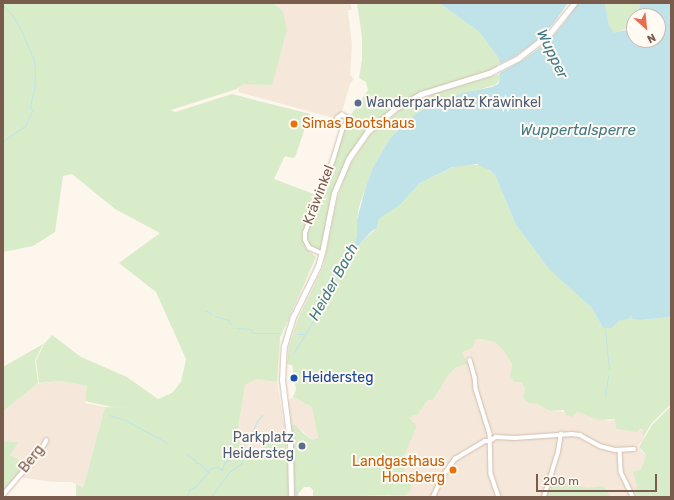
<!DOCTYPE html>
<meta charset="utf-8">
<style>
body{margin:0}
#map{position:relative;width:674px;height:500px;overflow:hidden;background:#fdf6ec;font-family:Rubik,sans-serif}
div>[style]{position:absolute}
.residential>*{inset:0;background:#f5e8da}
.green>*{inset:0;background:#d8ecc9}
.water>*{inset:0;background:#bfe3e8}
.pier>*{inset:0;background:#fdf6ec}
.stream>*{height:1px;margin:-0.5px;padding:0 0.5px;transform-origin:0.5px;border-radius:0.5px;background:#bfe3e8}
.roads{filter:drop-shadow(0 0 1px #d1beb0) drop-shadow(0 0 1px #d1beb0)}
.street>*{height:3.5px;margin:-1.75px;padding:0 1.75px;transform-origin:1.75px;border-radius:1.75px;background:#fff}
.secondary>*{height:5px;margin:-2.5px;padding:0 2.5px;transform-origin:2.5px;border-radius:2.5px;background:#fff}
.dots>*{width:11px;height:11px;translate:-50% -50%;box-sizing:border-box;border:2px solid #fffaf3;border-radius:50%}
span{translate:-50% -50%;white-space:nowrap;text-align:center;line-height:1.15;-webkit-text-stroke:4px #fffaf3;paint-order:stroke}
.service-label{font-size:14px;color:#4e5e75}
.left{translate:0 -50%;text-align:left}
.right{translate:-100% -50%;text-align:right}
.food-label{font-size:14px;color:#c56008}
.street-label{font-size:14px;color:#7a5c4d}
.transit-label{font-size:14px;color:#164399}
.water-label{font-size:15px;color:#437c86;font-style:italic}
.frame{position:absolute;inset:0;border:4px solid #7a5c4d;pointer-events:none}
.north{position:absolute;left:626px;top:8px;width:40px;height:40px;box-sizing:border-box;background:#fffaf3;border:1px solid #cabbb1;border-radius:50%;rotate:153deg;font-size:11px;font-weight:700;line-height:16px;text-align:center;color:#7a5c4d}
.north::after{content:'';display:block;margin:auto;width:14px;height:18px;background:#e76f51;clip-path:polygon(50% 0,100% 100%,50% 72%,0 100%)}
.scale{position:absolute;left:536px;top:474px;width:121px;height:18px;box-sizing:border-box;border:2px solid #7a5c4d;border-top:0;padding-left:5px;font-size:12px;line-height:14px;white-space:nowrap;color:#7a5c4d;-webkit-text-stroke:3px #fffaf3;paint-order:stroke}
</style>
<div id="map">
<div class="residential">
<i style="clip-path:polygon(273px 3px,350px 3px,352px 10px,348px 10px,352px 45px,350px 75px,354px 79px,350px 84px,343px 108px,337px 119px,238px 92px,240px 84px,272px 84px,283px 11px)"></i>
<i style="clip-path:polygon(479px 339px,495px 342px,504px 351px,525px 389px,523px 398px,528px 403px,537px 404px,550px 411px,577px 412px,609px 421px,616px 419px,616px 429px,643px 430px,644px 439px,638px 446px,642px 452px,646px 455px,641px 469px,634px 471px,633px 473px,637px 486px,635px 489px,637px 497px,610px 497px,607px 490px,593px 488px,543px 497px,389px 497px,392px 494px,406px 495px,411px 478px,404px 475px,403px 456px,417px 426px,410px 418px,414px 415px,417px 416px,428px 400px,433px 400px,448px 376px,456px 367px,462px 352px,475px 340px)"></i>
<i style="clip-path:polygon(256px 379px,277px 382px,286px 437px,270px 441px,253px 456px,240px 445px,238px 429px,245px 385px)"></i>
<i style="clip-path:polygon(60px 381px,87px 386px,85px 403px,105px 407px,83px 488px,72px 482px,53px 482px,19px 477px,28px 465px,10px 455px,19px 442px,3px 441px,3px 411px,35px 384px)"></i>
<i style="clip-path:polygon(293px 397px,312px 407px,318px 438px,312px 440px,296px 425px,290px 425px,287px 404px,288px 401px)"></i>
</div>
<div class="green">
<i style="clip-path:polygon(6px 3px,273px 3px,283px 11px,287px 30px,272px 85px,243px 84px,237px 89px,171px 110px,175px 112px,232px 94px,310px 114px,295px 157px,292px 158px,285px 156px,274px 179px,319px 196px,303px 238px,308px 250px,316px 257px,280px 338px,277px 382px,256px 379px,245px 385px,238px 429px,240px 445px,253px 456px,270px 441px,286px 437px,290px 497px,76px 497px,76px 484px,83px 488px,105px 407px,139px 408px,112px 407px,85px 401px,87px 386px,60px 381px,39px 383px,36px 361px,44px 344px,52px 335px,81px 357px,127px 377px,158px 399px,172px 393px,181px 382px,186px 359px,156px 292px,119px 263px,160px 233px,115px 209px,72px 174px,63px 176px,55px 232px,33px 246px,3px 252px,3px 5px)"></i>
<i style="clip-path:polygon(357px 3px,439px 3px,478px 31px,484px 38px,499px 59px,499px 69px,417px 95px,373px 126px,342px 172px,322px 254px,313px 252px,305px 238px,348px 119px,368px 90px,366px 82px,359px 78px,362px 60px,362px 37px)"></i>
<i style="clip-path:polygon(601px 3px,641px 3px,629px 27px,615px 34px,611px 31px,609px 26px,605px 4px)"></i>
<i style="clip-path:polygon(500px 74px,500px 80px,495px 85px,449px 98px,429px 106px,414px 115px,391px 137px,373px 167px,366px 186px,359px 207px,357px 220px,357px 236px,353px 248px,359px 246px,362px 241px,377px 228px,379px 219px,400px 205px,420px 183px,458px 165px,482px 165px,495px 175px,516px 225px,543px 261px,592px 308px,603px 328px,612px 328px,619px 321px,631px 315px,634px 319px,640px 320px,671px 317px,671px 404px,651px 424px,643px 438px,643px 430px,640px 429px,637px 432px,616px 429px,615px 419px,599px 420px,577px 412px,572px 417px,566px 415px,564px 410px,550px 411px,537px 404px,528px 403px,523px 398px,525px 389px,521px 382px,514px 382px,510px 375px,512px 365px,504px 351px,495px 342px,479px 339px,475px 340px,472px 348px,462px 352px,467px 364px,456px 367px,448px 376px,433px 400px,428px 400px,417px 416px,414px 415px,410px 418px,417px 426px,404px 456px,405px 460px,404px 475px,411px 478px,412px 482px,411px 490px,406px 495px,313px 497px,313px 490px,310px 487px,304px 487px,298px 494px,299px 497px,293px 497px,293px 459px,290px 425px,296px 425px,303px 433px,312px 440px,318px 438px,312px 407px,293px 397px,296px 390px,292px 365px,287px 364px,289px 346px,298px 319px,323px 267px,336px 203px,347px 169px,370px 135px,401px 109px,435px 93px)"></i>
<i style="clip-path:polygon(43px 344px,35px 361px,38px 383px,3px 411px,3px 367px)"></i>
<i style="clip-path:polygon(671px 406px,671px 497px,637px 497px,635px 489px,637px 486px,633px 473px,634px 471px,641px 469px,646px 455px,639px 447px,652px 425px)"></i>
<i style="clip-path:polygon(3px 441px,19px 442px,10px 455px,27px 464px,3px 493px)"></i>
<i style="clip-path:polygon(554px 481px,588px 488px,603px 486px,607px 490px,610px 497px,545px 497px,549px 483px)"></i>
</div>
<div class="water">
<i style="clip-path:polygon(439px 3px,605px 3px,609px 26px,614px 33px,626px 30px,634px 18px,634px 40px,658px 40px,658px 16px,635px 16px,641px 3px,671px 3px,671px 317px,640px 320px,632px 319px,631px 315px,628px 319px,619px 321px,612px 328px,603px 328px,592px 308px,549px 269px,516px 225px,495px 175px,489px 170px,477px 164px,453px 167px,420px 183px,400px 205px,379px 219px,377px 228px,372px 231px,362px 241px,356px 250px,354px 250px,353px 248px,357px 236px,357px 220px,366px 186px,373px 167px,391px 137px,414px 115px,429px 106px,463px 93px,492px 87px,498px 84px,500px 80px,499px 59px,484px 38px,478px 31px)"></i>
</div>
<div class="pier">
<i style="clip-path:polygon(568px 3px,578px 3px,565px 22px,549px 41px,523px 60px,498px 74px,497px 65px,514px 57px,536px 41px,553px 24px)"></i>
</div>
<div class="stream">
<i style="left:3px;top:6px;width:14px;rotate:45deg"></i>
<i style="left:13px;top:16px;width:16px;rotate:60deg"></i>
<i style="left:21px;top:30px;width:33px;rotate:67deg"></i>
<i style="left:34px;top:60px;width:11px;rotate:85deg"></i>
<i style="left:35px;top:71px;width:18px;rotate:93deg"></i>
<i style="left:34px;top:89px;width:18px;rotate:103deg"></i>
<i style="left:30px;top:107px;width:4px;rotate:63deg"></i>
<i style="left:32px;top:111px;width:17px;rotate:115deg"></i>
<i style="left:25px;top:126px;width:27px;rotate:146deg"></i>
<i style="left:206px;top:311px;width:6px;rotate:31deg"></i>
<i style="left:215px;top:316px;width:14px;rotate:17deg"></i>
<i style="left:228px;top:320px;width:5px;rotate:53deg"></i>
<i style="left:237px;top:328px;width:13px;rotate:4deg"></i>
<i style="left:250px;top:329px;width:5px;rotate:53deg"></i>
<i style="left:253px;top:333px;width:26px"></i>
<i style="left:605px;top:329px;width:41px;rotate:84.4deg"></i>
<i style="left:297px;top:334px;width:8px"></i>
<i style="left:294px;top:352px;width:52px;rotate:-58.5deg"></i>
<i style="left:321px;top:308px;width:52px;rotate:-63.9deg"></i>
<i style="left:344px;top:261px;width:15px;rotate:-48deg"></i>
<i style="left:605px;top:397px;width:22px;rotate:-82deg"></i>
<i style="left:109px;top:415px;width:19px;rotate:18deg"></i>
<i style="left:127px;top:421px;width:46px;rotate:28.8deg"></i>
<i style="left:187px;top:455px;width:9px;rotate:32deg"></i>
<i style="left:195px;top:460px;width:3px;rotate:72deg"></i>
<i style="left:196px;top:463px;width:3px"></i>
<i style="left:199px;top:463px;width:13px;rotate:45deg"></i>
<i style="left:208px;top:472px;width:5px;rotate:-53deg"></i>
<i style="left:211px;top:468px;width:7px;rotate:-8deg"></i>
<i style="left:218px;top:467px;width:5px;rotate:37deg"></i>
<i style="left:222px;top:470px;width:7px;rotate:-74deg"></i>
<i style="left:224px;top:463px;width:20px;rotate:-33deg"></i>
<i style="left:296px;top:490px;width:7px;rotate:82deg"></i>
<i style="left:187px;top:497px;width:7px;rotate:-74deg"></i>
<i style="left:189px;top:490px;width:8px;rotate:-30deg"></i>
<i style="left:196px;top:486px;width:18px;rotate:-49deg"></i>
<i style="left:211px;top:497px;width:31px;rotate:-54deg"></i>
<i style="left:229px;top:472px;width:14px;rotate:-34deg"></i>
<i style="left:241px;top:464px;width:5px;rotate:-68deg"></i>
<i style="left:243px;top:459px;width:8px;rotate:-104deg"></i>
<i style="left:241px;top:451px;width:6px;rotate:-59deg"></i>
<i style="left:244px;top:446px;width:4px;rotate:-104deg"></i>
<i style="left:243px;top:442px;width:15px;rotate:-48deg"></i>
<i style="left:253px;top:431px;width:11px;rotate:-68deg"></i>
<i style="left:257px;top:421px;width:8px;rotate:-50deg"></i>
</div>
<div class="roads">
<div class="street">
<i style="left:322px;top:254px;width:14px;rotate:-155deg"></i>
<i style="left:309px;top:248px;width:9px;rotate:-117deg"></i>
<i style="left:305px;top:240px;width:7px;rotate:-90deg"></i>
<i style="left:305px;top:233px;width:78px;rotate:-69deg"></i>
<i style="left:333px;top:160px;width:34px;rotate:-73deg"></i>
<i style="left:343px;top:127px;width:7px;rotate:-45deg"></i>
<i style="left:348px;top:122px;width:4px;rotate:-104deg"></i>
<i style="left:347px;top:118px;width:6px;rotate:-149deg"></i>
<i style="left:342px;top:115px;width:5px;rotate:143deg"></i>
<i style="left:338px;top:118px;width:4px;rotate:104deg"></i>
<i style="left:337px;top:122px;width:3px;rotate:72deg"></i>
<i style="left:338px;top:125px;width:5px;rotate:22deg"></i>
<i style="left:470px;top:360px;width:18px;rotate:74deg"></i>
<i style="left:475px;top:377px;width:12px;rotate:85deg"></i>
<i style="left:476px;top:389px;width:47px;rotate:72.7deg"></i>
<i style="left:490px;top:434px;width:40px;rotate:88.6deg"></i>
<i style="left:491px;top:474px;width:24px;rotate:71deg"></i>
<i style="left:490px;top:441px;width:7px;rotate:-34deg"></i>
<i style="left:496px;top:437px;width:19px;rotate:3deg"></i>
<i style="left:515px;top:438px;width:57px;rotate:-4deg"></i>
<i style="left:572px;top:434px;width:8px;rotate:7deg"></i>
<i style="left:580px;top:435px;width:23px;rotate:29deg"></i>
<i style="left:600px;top:446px;width:16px;rotate:15deg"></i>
<i style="left:615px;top:450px;width:19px;rotate:-3deg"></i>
<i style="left:620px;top:450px;width:22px;rotate:87deg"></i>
<i style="left:621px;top:472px;width:28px;rotate:64deg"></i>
<i style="left:3px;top:495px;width:57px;rotate:-49.3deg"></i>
<i style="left:40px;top:452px;width:13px;rotate:-61deg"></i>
<i style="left:433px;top:497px;width:23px;rotate:-65deg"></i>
<i style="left:443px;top:476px;width:21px;rotate:-55deg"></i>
<i style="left:455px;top:459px;width:35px;rotate:-31deg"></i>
<i style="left:485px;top:441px;width:5px"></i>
<i style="left:544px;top:497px;width:47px;rotate:-72.7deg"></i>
<i style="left:558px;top:452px;width:18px;rotate:-81deg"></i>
</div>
<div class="secondary">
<i style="left:291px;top:497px;width:54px;rotate:-91.1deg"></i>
<i style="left:290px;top:443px;width:64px;rotate:-97.2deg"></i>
<i style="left:282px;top:380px;width:34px;rotate:-87deg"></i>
<i style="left:284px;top:346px;width:30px;rotate:-73deg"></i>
<i style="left:293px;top:317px;width:57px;rotate:-63.9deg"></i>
<i style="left:318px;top:266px;width:19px;rotate:-74deg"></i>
<i style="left:323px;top:248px;width:56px;rotate:-78.7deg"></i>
<i style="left:334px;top:193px;width:38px;rotate:-67deg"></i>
<i style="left:349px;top:158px;width:32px;rotate:-55deg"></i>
<i style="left:367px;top:132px;width:35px;rotate:-40deg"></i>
<i style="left:394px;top:109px;width:31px;rotate:-29deg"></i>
<i style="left:421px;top:94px;width:71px;rotate:-17.2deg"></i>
<i style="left:489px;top:73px;width:31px;rotate:-27deg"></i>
<i style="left:517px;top:59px;width:42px;rotate:-38.2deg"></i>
<i style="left:550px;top:33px;width:38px;rotate:-51deg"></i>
</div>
</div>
<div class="dots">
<i style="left:358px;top:103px;background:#5c6f8a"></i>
<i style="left:294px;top:124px;background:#e8710a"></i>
<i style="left:294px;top:378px;background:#1a4fb4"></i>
<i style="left:302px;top:446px;background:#5c6f8a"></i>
<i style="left:453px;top:470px;background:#e8710a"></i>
</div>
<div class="service-label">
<span class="left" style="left:366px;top:103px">Wanderparkplatz Kräwinkel</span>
<span class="right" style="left:294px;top:446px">Parkplatz<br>Heidersteg</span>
</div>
<div class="food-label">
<span class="left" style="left:302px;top:124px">Simas Bootshaus</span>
<span class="right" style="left:445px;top:470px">Landgasthaus<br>Honsberg</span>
</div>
<div class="street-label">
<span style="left:319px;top:195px;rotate:-69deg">Kräwinkel</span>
<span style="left:32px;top:459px;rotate:-52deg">Berg</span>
</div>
<div class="transit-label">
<span class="left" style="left:302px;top:378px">Heidersteg</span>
</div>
<div class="water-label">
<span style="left:552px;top:54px;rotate:64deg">Wupper</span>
<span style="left:578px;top:131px">Wuppertalsperre</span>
<span style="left:334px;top:282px;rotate:-61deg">Heider Bach</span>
</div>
<div class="frame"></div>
<div class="north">N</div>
<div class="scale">200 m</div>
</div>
